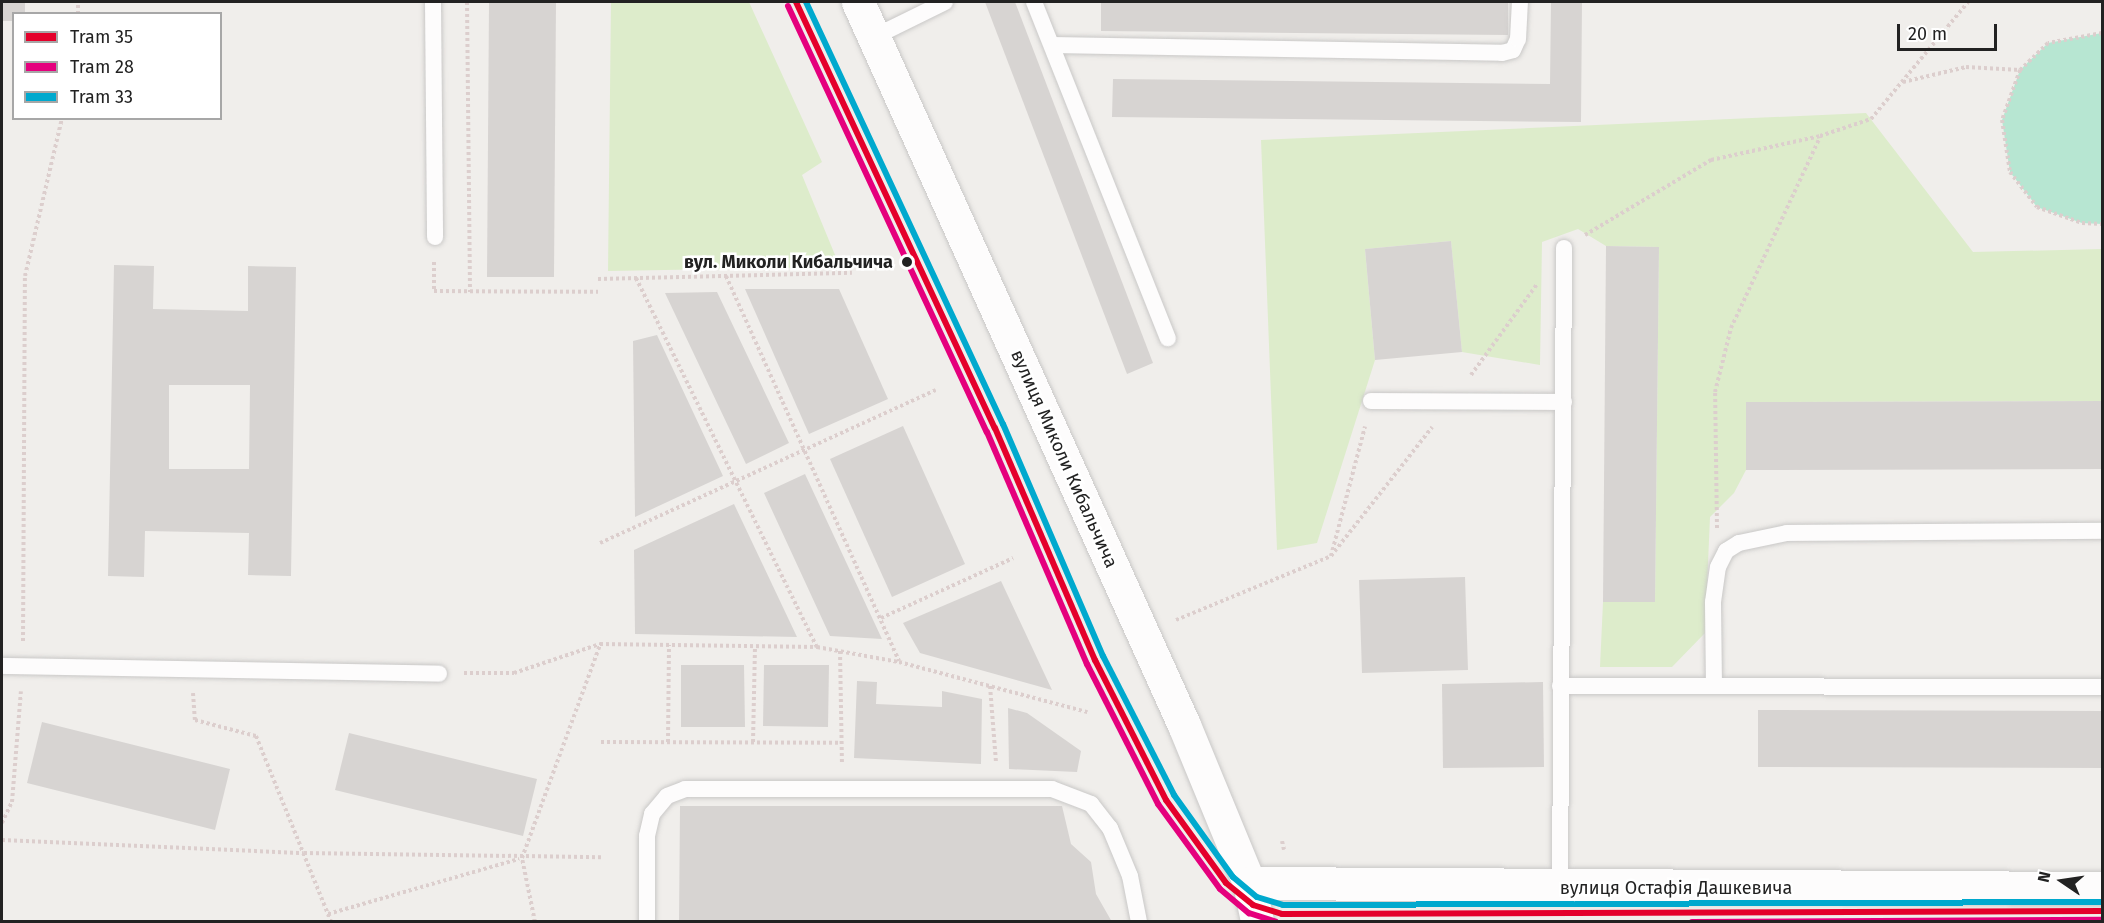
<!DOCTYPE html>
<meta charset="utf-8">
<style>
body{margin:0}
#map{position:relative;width:2104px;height:923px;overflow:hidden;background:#f0eeeb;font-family:"Fira Sans",sans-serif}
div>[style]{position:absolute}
.grass>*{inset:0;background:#ddeccb}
.pitch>*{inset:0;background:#b7e6d2}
.building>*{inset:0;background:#d7d4d2}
.path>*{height:4px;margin-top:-2px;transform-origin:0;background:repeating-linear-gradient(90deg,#dccecd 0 3px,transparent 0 6px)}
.roads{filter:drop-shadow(0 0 2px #c9c8c7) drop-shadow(0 0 2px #c9c8c7)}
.service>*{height:16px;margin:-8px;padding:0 8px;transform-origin:8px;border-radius:8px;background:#fdfcfc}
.tertiary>*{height:33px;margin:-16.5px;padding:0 16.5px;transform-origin:16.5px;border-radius:16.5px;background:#fdfcfc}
.tram-1>*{height:6px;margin:-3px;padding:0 3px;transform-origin:3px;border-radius:3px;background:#e4002b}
.tram-2>*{height:6px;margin:-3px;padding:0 3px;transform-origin:3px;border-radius:3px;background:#e5007d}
.tram-3>*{height:6px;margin:-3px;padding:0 3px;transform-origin:3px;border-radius:3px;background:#00a9ce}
.dots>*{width:16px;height:16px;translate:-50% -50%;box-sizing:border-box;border:3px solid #fff;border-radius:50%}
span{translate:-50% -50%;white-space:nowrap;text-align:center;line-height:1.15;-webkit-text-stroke:5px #fff;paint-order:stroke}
.stop-label{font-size:18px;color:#222;font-weight:700}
.right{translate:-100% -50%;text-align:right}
.street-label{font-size:18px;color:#222}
.frame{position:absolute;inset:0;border:3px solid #222;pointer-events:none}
.legend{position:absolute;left:12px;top:12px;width:210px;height:108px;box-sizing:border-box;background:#fff;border:2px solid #a7a7a7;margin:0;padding:8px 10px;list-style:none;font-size:18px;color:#222}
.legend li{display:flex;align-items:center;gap:12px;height:30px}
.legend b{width:30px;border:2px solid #a7a7a7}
.north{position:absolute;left:2032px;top:851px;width:60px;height:60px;-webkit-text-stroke:4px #fff;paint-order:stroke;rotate:283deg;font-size:16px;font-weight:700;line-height:24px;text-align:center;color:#222}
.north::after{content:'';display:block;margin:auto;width:21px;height:27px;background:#222;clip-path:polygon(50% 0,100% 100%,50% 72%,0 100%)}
.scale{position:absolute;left:1897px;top:24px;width:100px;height:27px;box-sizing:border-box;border:3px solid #222;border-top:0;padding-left:8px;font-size:18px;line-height:21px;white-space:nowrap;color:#222;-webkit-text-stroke:4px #fff;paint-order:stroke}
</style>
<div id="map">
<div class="grass">
<i style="clip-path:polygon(611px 2px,749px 2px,822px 162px,802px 175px,840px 267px,608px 271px)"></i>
<i style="clip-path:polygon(1866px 113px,1973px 252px,2102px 249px,2102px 401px,1746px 402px,1746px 470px,1734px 493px,1710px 517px,1705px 633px,1672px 667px,1600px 667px,1603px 602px,1655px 602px,1659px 247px,1606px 246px,1578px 229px,1542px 242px,1540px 365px,1462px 352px,1451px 241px,1365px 249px,1375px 360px,1317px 543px,1277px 550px,1261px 140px)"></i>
</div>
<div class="pitch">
<i style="clip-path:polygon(2102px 33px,2102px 224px,2082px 223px,2037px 207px,2010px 172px,2002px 120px,2020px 70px,2048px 43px)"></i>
</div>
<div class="building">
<i style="clip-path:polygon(2px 2px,25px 2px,25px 14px,14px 14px,14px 21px,2px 21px)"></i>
<i style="clip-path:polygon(489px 2px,556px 2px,554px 277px,487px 277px)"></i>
<i style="clip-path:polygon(985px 2px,1015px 2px,1153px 363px,1127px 374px)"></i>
<i style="clip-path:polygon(1101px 2px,1508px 2px,1508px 35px,1101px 31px)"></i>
<i style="clip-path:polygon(1551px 2px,1582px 2px,1581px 122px,1112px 117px,1113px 79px,1550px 84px)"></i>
<i style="clip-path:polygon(1451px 241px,1462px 352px,1375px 360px,1365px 249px)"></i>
<i style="clip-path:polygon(1606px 246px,1659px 247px,1655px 602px,1603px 602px)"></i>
<i style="clip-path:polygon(evenodd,114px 265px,154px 266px,153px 309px,248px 311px,248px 266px,296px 267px,291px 576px,248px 575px,249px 533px,145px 531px,144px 577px,108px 576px,114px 265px,169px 385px,250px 385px,249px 469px,169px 469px,169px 385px)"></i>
<i style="clip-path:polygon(745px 289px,839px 289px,888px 399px,809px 434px)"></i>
<i style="clip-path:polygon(717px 292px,789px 443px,746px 464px,665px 293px)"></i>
<i style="clip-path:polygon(657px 335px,723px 476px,635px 517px,633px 341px)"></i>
<i style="clip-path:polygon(2102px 401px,2102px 469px,1746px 470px,1746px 402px)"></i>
<i style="clip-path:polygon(903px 426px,965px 564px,892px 597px,830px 459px)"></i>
<i style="clip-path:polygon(805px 474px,882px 639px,830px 636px,764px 493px)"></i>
<i style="clip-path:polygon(734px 504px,797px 637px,635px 634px,634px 550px)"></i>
<i style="clip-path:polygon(1465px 577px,1468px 670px,1362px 673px,1359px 580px)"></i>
<i style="clip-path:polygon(1001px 581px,1052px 690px,920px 653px,903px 623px)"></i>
<i style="clip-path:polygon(681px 665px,744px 665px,745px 727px,681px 727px)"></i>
<i style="clip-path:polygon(764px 665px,829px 665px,828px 727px,763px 726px)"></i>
<i style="clip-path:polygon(857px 681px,877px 682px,876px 704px,942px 707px,942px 691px,982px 699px,981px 764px,854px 758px)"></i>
<i style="clip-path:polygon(1543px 682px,1544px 767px,1443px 768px,1442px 684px)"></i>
<i style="clip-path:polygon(1008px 708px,1027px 713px,1081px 751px,1077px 772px,1009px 769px)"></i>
<i style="clip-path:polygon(1758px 710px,2102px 711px,2102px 768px,1758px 767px)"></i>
<i style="clip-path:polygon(42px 722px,230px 769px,215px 830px,27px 783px)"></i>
<i style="clip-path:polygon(349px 733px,537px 779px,523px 836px,335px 790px)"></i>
<i style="clip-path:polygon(680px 806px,1062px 806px,1071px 844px,1091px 862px,1096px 894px,1112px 922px,679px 922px)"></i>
</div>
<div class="path">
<i style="left:467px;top:2px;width:290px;rotate:89.4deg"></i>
<i style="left:78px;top:14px;width:12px;rotate:-90deg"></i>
<i style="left:2102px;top:33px;width:55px;rotate:169.5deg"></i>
<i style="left:2048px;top:43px;width:39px;rotate:136deg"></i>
<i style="left:2020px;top:70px;width:53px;rotate:109.8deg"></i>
<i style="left:2002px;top:120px;width:53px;rotate:81.3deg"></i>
<i style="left:2010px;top:172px;width:44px;rotate:52.4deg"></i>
<i style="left:2037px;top:207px;width:48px;rotate:19.6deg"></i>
<i style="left:2082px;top:223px;width:20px;rotate:3deg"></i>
<i style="left:1903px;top:82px;width:65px;rotate:-13.4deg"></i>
<i style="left:1966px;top:67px;width:54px;rotate:3.2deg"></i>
<i style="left:1585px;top:235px;width:147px;rotate:-30.8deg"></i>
<i style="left:1711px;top:160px;width:112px;rotate:-12.4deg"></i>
<i style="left:1820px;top:136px;width:54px;rotate:-18.4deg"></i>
<i style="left:1871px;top:119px;width:152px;rotate:-50.3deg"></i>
<i style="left:434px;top:262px;width:29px;rotate:90deg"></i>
<i style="left:434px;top:291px;width:164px;rotate:0.3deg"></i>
<i style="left:726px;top:276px;width:422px;rotate:65.8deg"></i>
<i style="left:636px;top:278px;width:411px;rotate:63.9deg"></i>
<i style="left:598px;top:279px;width:254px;rotate:-1.4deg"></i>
<i style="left:1471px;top:375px;width:112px;rotate:-54deg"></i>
<i style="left:1717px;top:528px;width:136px;rotate:-90.8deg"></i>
<i style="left:1715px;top:392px;width:66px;rotate:-76deg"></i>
<i style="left:1731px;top:328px;width:211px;rotate:-65deg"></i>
<i style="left:600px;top:543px;width:369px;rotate:-24.5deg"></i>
<i style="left:1331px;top:556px;width:164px;rotate:-51.9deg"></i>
<i style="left:881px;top:618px;width:145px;rotate:-24.4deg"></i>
<i style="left:1176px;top:620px;width:168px;rotate:-22.4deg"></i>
<i style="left:1331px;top:556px;width:134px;rotate:-75.3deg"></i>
<i style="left:23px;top:641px;width:365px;rotate:-89.7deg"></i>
<i style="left:25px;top:276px;width:162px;rotate:-76.8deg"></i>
<i style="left:840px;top:651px;width:113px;rotate:89deg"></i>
<i style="left:464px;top:673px;width:50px"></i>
<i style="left:514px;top:673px;width:91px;rotate:-18.6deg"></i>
<i style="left:600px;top:644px;width:217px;rotate:0.8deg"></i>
<i style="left:817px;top:647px;width:83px;rotate:10.4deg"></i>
<i style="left:899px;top:662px;width:195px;rotate:14.9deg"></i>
<i style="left:990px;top:686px;width:77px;rotate:85.5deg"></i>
<i style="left:193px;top:693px;width:27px;rotate:86deg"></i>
<i style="left:195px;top:720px;width:63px;rotate:14.7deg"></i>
<i style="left:256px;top:736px;width:201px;rotate:68deg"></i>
<i style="left:601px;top:742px;width:239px;rotate:0.2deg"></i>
<i style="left:668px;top:742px;width:97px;rotate:-89.4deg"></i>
<i style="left:753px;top:742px;width:96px;rotate:-88.8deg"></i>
<i style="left:2px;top:823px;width:23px;rotate:-65deg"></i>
<i style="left:12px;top:802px;width:111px;rotate:-85.4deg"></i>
<i style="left:2px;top:840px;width:302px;rotate:2.5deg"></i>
<i style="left:304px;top:853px;width:297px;rotate:0.8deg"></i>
<i style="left:1282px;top:841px;width:9px;rotate:77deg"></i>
<i style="left:328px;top:914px;width:199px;rotate:-16.1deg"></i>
<i style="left:535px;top:922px;width:65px;rotate:-101.5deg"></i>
<i style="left:522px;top:858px;width:227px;rotate:-69.9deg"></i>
</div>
<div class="roads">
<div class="service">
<i style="left:433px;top:2px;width:235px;rotate:89.5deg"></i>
<i style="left:1034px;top:2px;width:362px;rotate:68.3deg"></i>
<i style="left:874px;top:37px;width:79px;rotate:-26.2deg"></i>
<i style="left:1052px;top:45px;width:450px;rotate:1deg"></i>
<i style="left:1502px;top:53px;width:11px;rotate:-15deg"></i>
<i style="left:1513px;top:50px;width:12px;rotate:-66deg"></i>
<i style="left:1518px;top:39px;width:37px;rotate:-87deg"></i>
<i style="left:1371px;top:401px;width:193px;rotate:0.3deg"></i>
<i style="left:2px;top:666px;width:437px;rotate:1deg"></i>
<i style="left:1560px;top:686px;width:542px;rotate:0.11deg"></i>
<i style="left:1714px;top:686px;width:84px;rotate:-90.7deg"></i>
<i style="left:1713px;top:602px;width:35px;rotate:-82deg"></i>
<i style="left:1718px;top:567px;width:18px;rotate:-63deg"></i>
<i style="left:1726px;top:551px;width:15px;rotate:-32deg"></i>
<i style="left:1739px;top:543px;width:49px;rotate:-11.8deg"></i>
<i style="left:1787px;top:533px;width:315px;rotate:-0.4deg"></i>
<i style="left:1560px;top:888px;width:640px;rotate:-89.64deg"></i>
<i style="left:647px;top:922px;width:86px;rotate:-90deg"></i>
<i style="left:647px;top:836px;width:23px;rotate:-77deg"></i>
<i style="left:652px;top:814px;width:23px;rotate:-50deg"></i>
<i style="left:667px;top:796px;width:19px;rotate:-21deg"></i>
<i style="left:685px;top:789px;width:367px"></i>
<i style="left:1052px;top:789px;width:42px;rotate:21deg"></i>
<i style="left:1091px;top:804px;width:31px;rotate:52deg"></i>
<i style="left:1110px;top:828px;width:52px;rotate:67.4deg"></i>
<i style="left:1130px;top:876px;width:47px;rotate:78.9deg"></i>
</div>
<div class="tertiary">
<i style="left:858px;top:2px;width:793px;rotate:65.73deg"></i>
<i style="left:1184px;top:725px;width:171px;rotate:67.6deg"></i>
<i style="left:1249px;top:883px;width:40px;rotate:78deg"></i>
<i style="left:1249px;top:883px;width:853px;rotate:0.34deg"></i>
</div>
</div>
<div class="tram-1">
<i style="left:796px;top:2px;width:470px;rotate:65deg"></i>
<i style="left:995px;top:428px;width:253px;rotate:66.7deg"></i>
<i style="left:1095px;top:660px;width:157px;rotate:63.1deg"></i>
<i style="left:1166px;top:800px;width:102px;rotate:54.1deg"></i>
<i style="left:1226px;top:883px;width:35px;rotate:39deg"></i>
<i style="left:1253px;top:905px;width:30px;rotate:17deg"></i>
<i style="left:1282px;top:914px;width:820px;rotate:-0.21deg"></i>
</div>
<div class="tram-2">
<i style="left:788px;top:6px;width:470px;rotate:65deg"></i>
<i style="left:987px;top:432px;width:253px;rotate:66.7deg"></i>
<i style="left:1087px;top:664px;width:157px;rotate:63.1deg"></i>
<i style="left:1158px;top:804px;width:105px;rotate:53.9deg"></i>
<i style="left:1220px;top:889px;width:38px;rotate:40deg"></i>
<i style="left:1249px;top:913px;width:28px;rotate:18deg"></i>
<i style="left:1692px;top:922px;width:410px;rotate:-0.3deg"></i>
</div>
<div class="tram-3">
<i style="left:806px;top:2px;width:466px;rotate:65deg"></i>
<i style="left:1003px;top:424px;width:253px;rotate:66.7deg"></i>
<i style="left:1103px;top:656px;width:156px;rotate:62.9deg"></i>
<i style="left:1174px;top:795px;width:101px;rotate:54.3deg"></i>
<i style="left:1233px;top:877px;width:31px;rotate:40deg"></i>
<i style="left:1257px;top:897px;width:27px;rotate:17deg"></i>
<i style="left:1283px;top:905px;width:819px;rotate:-0.21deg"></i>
</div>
<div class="dots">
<i style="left:907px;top:262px;background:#222"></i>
</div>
<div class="stop-label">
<span class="right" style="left:893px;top:262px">вул. Миколи Кибальчича</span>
</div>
<div class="street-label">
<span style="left:1064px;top:459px;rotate:66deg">вулиця Миколи Кибальчича</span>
<span style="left:1676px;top:888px">вулиця Остафія Дашкевича</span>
</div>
<div class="frame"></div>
<ul class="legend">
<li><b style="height:8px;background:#e4002b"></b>Tram 35</li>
<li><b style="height:8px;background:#e5007d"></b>Tram 28</li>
<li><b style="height:8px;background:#00a9ce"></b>Tram 33</li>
</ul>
<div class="north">N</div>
<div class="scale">20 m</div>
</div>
